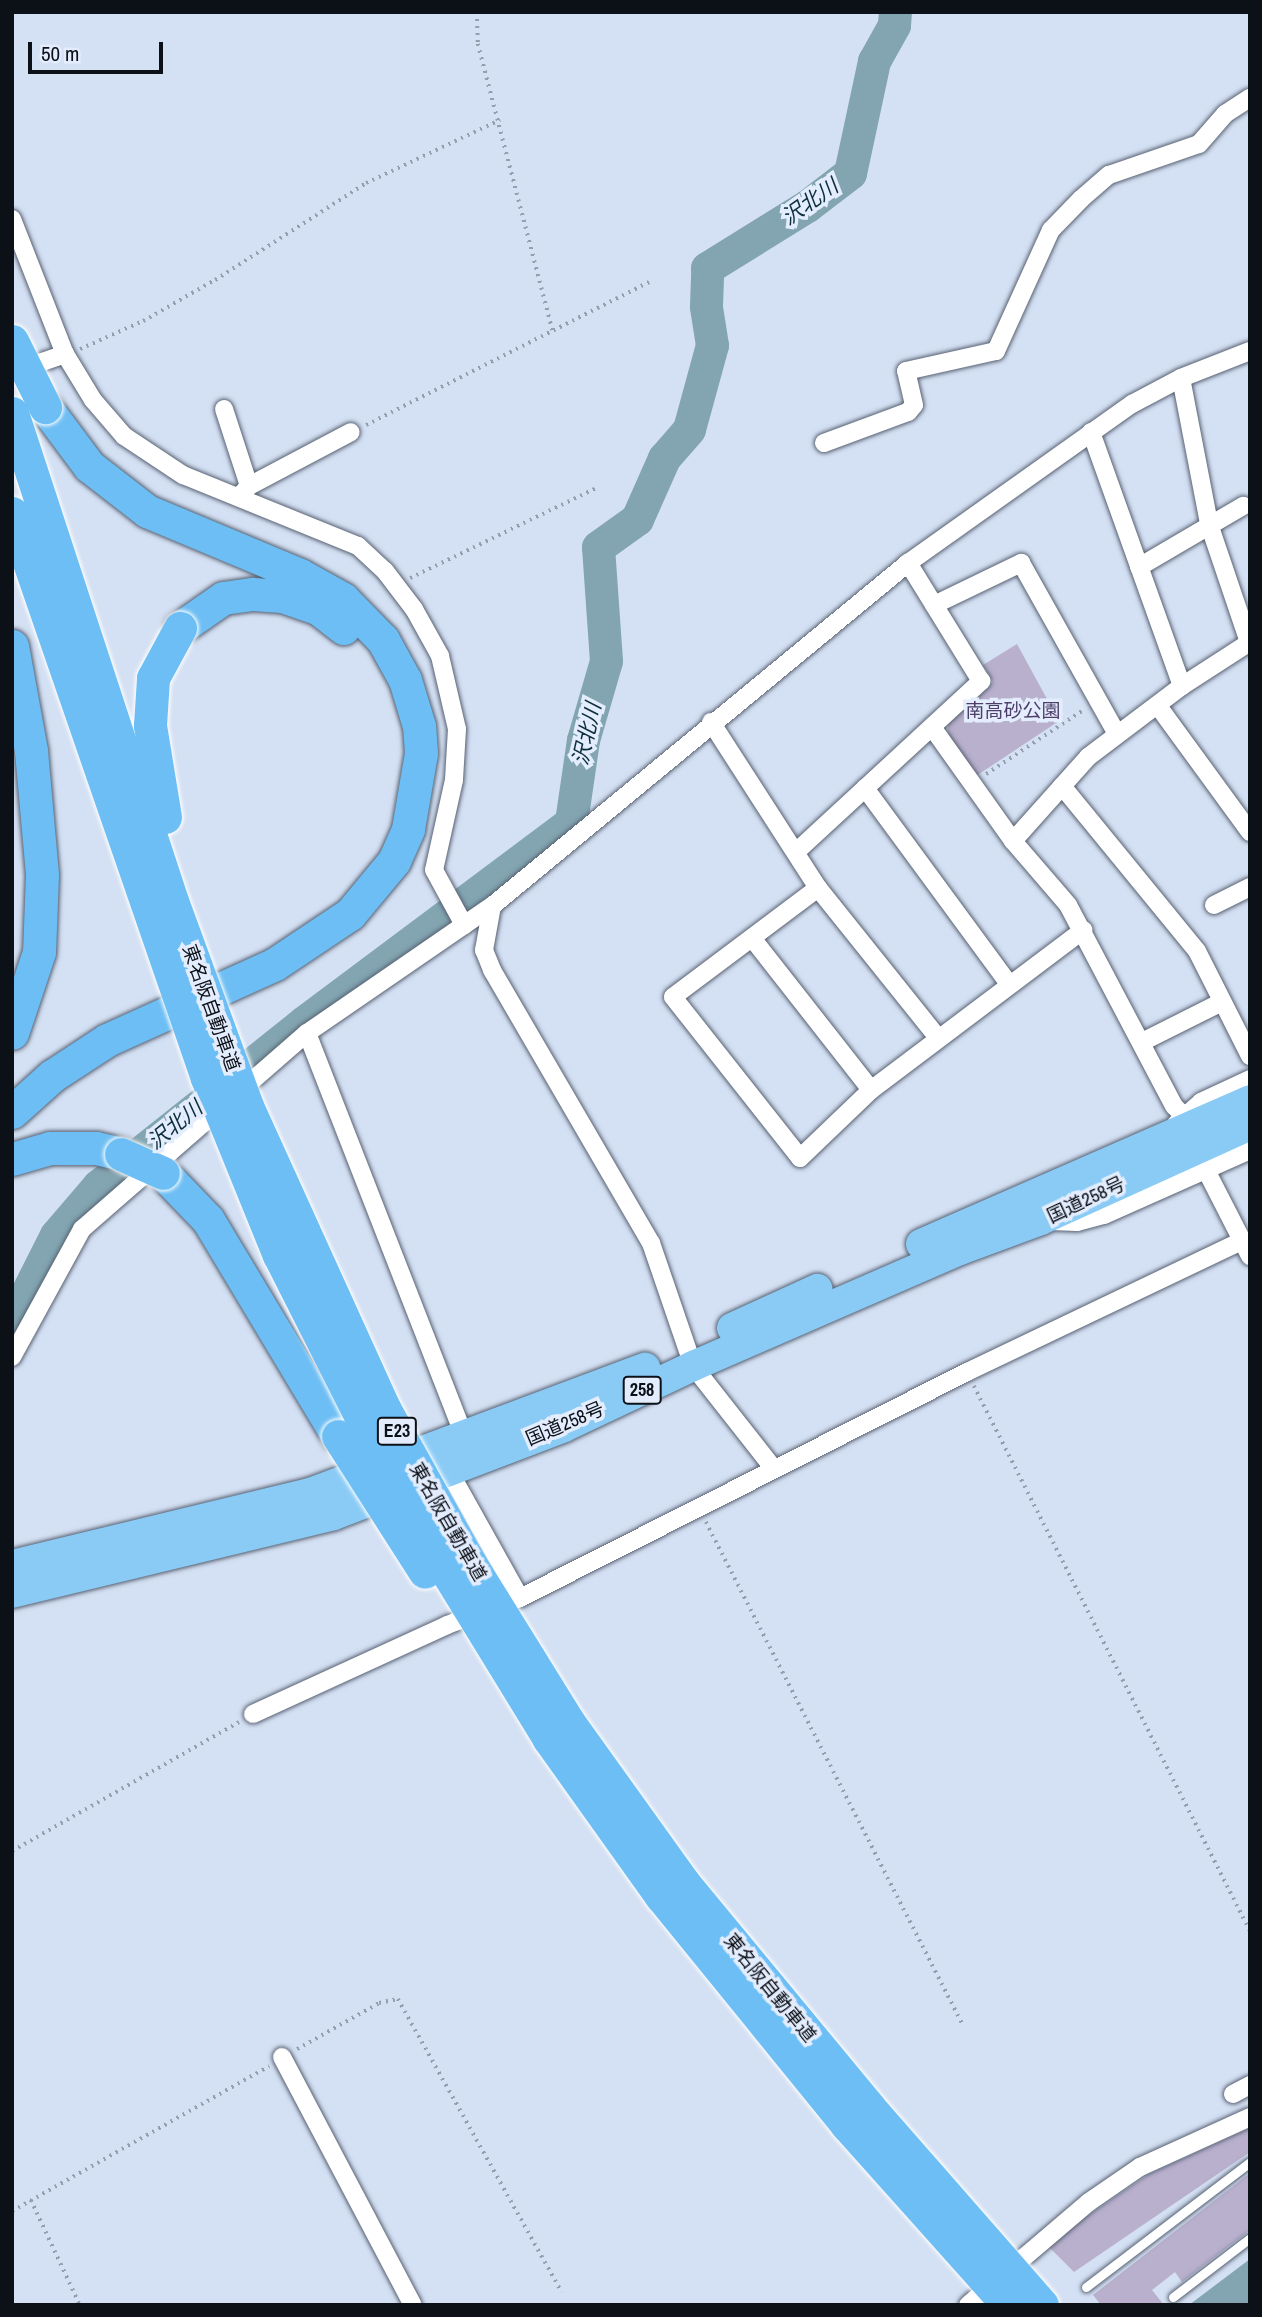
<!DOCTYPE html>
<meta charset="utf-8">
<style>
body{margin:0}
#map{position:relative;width:1262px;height:2317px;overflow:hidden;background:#d4e0f3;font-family:"Archivo Narrow","Noto Sans JP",sans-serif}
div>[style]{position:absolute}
.green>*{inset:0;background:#b9b0ce}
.water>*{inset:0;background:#82a5b1}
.river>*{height:33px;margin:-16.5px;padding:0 16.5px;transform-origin:16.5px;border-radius:16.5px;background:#82a5b1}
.path>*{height:3.5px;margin-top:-1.75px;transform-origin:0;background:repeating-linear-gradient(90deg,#949ead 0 2px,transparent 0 7px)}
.roads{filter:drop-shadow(0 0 2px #576172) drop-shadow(0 0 2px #576172)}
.service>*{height:9px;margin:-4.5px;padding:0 4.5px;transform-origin:4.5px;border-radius:4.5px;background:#fff}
.minor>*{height:18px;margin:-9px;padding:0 9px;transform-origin:9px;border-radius:9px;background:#fff}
.trunk>*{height:30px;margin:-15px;padding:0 15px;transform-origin:15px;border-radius:15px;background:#8acbf6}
.motorway>*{height:33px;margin:-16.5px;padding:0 16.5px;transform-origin:16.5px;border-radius:16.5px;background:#6dbef4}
.bridges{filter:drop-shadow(0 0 2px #fff) drop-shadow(0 0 2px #fff)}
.motorway-bridge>*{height:33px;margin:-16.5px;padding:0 16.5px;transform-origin:16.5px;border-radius:16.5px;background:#6dbef4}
span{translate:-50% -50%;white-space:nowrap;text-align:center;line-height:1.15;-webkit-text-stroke:7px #e3edfd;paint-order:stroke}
.shield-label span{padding:2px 5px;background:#e3edfd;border:2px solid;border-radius:5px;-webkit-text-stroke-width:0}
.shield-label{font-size:18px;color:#0c1017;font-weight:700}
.park-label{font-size:19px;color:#4e3f6a}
.street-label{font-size:19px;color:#0c1017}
.water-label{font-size:21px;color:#0c2f3a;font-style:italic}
.frame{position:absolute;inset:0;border:14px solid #0c1017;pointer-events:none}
.scale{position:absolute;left:28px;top:42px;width:135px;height:32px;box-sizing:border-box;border:4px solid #0c1017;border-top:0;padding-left:9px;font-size:21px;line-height:24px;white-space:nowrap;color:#0c1017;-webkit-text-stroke:5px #e3edfd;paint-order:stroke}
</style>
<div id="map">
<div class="green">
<i style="clip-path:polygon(1017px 644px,1059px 721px,976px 776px,948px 738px,948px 722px,993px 682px,983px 665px)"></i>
<i style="clip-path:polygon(1250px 2128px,1250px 2152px,1074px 2272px,1046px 2244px,1149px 2174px)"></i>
<i style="clip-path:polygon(1250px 2173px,1250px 2230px,1182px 2282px,1175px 2272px,1152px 2290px,1164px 2305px,1101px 2305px,1093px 2295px)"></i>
</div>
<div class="water">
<i style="clip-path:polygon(1250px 2259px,1250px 2305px,1189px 2305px)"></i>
</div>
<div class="river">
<i style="left:12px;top:1322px;width:97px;rotate:-63.2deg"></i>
<i style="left:56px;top:1235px;width:65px;rotate:-49.4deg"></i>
<i style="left:98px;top:1186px;width:263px;rotate:-38.5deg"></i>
<i style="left:304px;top:1022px;width:334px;rotate:-36.8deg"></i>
<i style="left:571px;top:822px;width:83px;rotate:-81.7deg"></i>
<i style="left:583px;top:740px;width:82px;rotate:-73.8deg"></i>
<i style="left:606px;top:661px;width:114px;rotate:-94deg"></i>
<i style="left:598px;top:547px;width:48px;rotate:-35.7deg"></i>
<i style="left:637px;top:519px;width:67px;rotate:-66.1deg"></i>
<i style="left:664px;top:458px;width:38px;rotate:-49deg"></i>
<i style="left:689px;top:429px;width:87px;rotate:-74.7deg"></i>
<i style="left:712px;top:345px;width:39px;rotate:-99deg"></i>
<i style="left:706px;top:306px;width:38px;rotate:-88deg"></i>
<i style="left:707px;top:268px;width:118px;rotate:-31.8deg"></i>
<i style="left:807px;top:206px;width:54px;rotate:-37.5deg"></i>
<i style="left:850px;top:173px;width:115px;rotate:-77.9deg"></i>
<i style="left:874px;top:61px;width:41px;rotate:-60.9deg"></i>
<i style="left:894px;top:25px;width:13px;rotate:-86deg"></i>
</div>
<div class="path">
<i style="left:477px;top:12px;width:32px;rotate:88deg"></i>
<i style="left:478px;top:44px;width:298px;rotate:75.4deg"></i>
<i style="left:80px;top:349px;width:69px;rotate:-24deg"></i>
<i style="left:143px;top:321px;width:83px;rotate:-29.7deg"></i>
<i style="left:215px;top:280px;width:179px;rotate:-32.7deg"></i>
<i style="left:366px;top:183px;width:148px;rotate:-25.2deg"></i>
<i style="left:366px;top:425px;width:319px;rotate:-26.8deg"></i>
<i style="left:410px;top:578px;width:209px;rotate:-25.8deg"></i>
<i style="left:986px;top:774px;width:118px;rotate:-33.3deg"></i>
<i style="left:974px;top:1386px;width:611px;rotate:63.14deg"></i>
<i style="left:706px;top:1522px;width:565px;rotate:62.94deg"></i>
<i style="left:12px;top:1851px;width:261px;rotate:-29.6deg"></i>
<i style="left:297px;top:2049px;width:94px;rotate:-29.3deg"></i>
<i style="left:379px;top:2003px;width:19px;rotate:-12deg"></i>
<i style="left:398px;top:1999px;width:336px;rotate:60.8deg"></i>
<i style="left:31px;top:2200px;width:116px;rotate:65deg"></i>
<i style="left:12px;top:2211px;width:295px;rotate:-29.4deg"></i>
</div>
<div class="roads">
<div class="service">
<i style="left:1086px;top:2287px;width:206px;rotate:-37.3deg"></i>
<i style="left:1173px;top:2297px;width:97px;rotate:-37.5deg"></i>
</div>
<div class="minor">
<i style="left:12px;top:219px;width:145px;rotate:68.6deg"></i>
<i style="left:65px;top:354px;width:54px;rotate:58.7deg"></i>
<i style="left:93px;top:400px;width:48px;rotate:49.3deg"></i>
<i style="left:124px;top:436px;width:71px;rotate:33.5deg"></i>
<i style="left:183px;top:475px;width:189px;rotate:22.1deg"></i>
<i style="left:358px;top:546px;width:37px;rotate:43deg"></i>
<i style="left:385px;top:571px;width:48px;rotate:52.7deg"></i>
<i style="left:414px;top:609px;width:54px;rotate:61deg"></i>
<i style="left:440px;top:656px;width:75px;rotate:76.9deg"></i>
<i style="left:457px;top:729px;width:51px;rotate:93.4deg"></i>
<i style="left:454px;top:780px;width:92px;rotate:102.5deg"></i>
<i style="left:434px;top:870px;width:63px;rotate:61.4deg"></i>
<i style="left:19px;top:370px;width:49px;rotate:-19.2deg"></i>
<i style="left:1181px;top:378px;width:149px;rotate:79.1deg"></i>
<i style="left:1209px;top:524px;width:128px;rotate:71.3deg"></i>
<i style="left:224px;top:409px;width:81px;rotate:72deg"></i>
<i style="left:1091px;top:432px;width:270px;rotate:70.3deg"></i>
<i style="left:824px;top:443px;width:90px;rotate:-20.3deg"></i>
<i style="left:908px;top:412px;width:9px;rotate:-49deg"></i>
<i style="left:914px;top:405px;width:35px;rotate:-103deg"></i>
<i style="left:906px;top:371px;width:92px;rotate:-12.5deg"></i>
<i style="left:996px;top:351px;width:133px;rotate:-65.6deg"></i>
<i style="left:1051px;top:230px;width:43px;rotate:-45.9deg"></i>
<i style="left:1081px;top:199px;width:37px;rotate:-41deg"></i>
<i style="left:1109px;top:175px;width:95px;rotate:-19deg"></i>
<i style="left:1199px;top:144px;width:40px;rotate:-49deg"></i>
<i style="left:1225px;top:114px;width:30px;rotate:-33deg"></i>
<i style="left:239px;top:497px;width:15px;rotate:-48deg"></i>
<i style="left:249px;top:486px;width:115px;rotate:-27.9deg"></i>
<i style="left:1139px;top:567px;width:121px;rotate:-30.4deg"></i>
<i style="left:934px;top:605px;width:97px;rotate:-25.8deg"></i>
<i style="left:1021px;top:563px;width:196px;rotate:60.7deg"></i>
<i style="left:1158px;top:706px;width:156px;rotate:53.9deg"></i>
<i style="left:711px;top:722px;width:197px;rotate:57.2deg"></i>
<i style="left:818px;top:888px;width:192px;rotate:51.3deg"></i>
<i style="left:932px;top:727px;width:140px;rotate:54.6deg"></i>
<i style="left:1013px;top:841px;width:84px;rotate:49.3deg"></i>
<i style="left:1068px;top:905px;width:227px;rotate:62.2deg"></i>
<i style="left:1174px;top:1106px;width:14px;rotate:45deg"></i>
<i style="left:1062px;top:786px;width:213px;rotate:50.7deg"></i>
<i style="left:1197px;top:951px;width:118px;rotate:63.2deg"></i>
<i style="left:865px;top:788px;width:242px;rotate:53.7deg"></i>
<i style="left:1013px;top:841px;width:113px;rotate:-48.2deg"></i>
<i style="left:1088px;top:757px;width:118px;rotate:-37.1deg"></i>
<i style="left:1182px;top:686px;width:81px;rotate:-32.9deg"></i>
<i style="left:797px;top:851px;width:251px;rotate:-42.7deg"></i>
<i style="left:981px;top:681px;width:139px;rotate:-121.7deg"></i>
<i style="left:818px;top:888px;width:181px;rotate:143.1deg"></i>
<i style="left:673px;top:997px;width:205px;rotate:51.7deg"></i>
<i style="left:800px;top:1158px;width:98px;rotate:-43.8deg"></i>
<i style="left:871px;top:1090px;width:266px;rotate:-37deg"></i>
<i style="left:1214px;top:905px;width:40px;rotate:-26.6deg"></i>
<i style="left:492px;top:906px;width:45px;rotate:100.3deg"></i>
<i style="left:484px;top:950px;width:22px;rotate:68deg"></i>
<i style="left:492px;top:970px;width:316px;rotate:59.8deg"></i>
<i style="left:651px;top:1243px;width:130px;rotate:71.1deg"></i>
<i style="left:693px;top:1366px;width:131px;rotate:51.8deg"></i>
<i style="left:752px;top:938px;width:193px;rotate:51.9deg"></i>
<i style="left:307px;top:1033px;width:436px;rotate:68.7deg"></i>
<i style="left:1142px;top:1042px;width:89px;rotate:-26.6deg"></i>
<i style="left:1176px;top:1124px;width:33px;rotate:-41deg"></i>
<i style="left:1201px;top:1102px;width:54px;rotate:-25.1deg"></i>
<i style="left:1206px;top:1170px;width:97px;rotate:62.9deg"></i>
<i style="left:1051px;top:1221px;width:26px;rotate:2deg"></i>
<i style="left:1077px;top:1222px;width:28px;rotate:-15deg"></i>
<i style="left:1104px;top:1215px;width:160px;rotate:-24deg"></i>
<i style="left:12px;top:1357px;width:146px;rotate:-61.3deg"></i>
<i style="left:82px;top:1229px;width:298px;rotate:-41.1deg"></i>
<i style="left:307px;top:1033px;width:224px;rotate:-34.5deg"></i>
<i style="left:492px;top:906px;width:539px;rotate:-39.51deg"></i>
<i style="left:908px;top:563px;width:275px;rotate:-35.4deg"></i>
<i style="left:1132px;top:404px;width:55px;rotate:-28deg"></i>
<i style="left:1181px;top:378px;width:74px;rotate:-21.4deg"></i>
<i style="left:449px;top:1471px;width:145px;rotate:60.8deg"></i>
<i style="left:253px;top:1714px;width:213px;rotate:-24.6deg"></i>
<i style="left:447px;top:1625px;width:78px;rotate:-20.3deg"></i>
<i style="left:520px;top:1598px;width:501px;rotate:-26.82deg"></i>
<i style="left:967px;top:1372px;width:305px;rotate:-25.5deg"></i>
<i style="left:282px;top:2057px;width:280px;rotate:62.2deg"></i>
<i style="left:1233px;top:2094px;width:19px;rotate:-28deg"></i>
<i style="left:968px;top:2305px;width:159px;rotate:-40.4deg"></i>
<i style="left:1089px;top:2202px;width:62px;rotate:-34.5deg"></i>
<i style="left:1140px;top:2167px;width:121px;rotate:-24.4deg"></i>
</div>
<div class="trunk">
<i style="left:921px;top:1244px;width:359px;rotate:-23.6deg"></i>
<i style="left:732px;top:1328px;width:94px;rotate:-24.6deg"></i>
<i style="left:12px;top:1565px;width:307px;rotate:-13.6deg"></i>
<i style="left:310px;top:1493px;width:358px;rotate:-20.5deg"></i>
<i style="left:12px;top:1593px;width:331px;rotate:-13.6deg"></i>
<i style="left:334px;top:1515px;width:246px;rotate:-20.9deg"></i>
<i style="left:564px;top:1427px;width:143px;rotate:-25.3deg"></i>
<i style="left:693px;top:1366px;width:291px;rotate:-23.5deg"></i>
<i style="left:960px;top:1250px;width:86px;rotate:-20.3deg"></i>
<i style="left:1041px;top:1220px;width:230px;rotate:-24.4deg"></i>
</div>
<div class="motorway">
<i style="left:180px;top:628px;width:52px;rotate:-34.9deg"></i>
<i style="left:223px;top:598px;width:30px;rotate:-8deg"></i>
<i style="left:253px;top:594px;width:29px;rotate:4deg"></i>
<i style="left:282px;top:596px;width:39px;rotate:19deg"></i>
<i style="left:319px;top:609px;width:31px;rotate:38deg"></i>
<i style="left:12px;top:646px;width:107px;rotate:79.7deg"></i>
<i style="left:31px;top:751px;width:124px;rotate:84.9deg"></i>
<i style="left:42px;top:875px;width:77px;rotate:92.2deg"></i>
<i style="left:39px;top:952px;width:85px;rotate:108.4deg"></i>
<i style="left:12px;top:1112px;width:54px;rotate:-42deg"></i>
<i style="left:52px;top:1076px;width:66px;rotate:-33.2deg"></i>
<i style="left:107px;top:1040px;width:184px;rotate:-24.3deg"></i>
<i style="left:275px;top:964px;width:90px;rotate:-33.7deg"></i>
<i style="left:350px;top:914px;width:69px;rotate:-50.3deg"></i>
<i style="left:394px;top:861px;width:35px;rotate:-66deg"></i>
<i style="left:408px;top:829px;width:77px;rotate:-80.3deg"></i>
<i style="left:421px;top:753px;width:27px;rotate:-94deg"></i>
<i style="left:419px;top:726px;width:48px;rotate:-106.9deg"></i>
<i style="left:405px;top:680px;width:46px;rotate:-118.8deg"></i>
<i style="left:383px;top:640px;width:57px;rotate:-134.3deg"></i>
<i style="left:343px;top:599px;width:49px;rotate:-150.8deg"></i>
<i style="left:300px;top:575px;width:166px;rotate:-157.3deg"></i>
<i style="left:147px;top:511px;width:73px;rotate:-142.2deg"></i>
<i style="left:89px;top:466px;width:74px;rotate:-126.7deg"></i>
<i style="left:12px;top:1159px;width:40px;rotate:-16deg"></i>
<i style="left:50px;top:1148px;width:46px"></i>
<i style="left:96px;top:1148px;width:26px;rotate:13deg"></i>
<i style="left:163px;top:1173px;width:65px;rotate:46.2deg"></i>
<i style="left:208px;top:1220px;width:252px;rotate:59deg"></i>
</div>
</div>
<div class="bridges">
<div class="motorway-bridge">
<i style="left:12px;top:341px;width:74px;rotate:63.4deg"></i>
<i style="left:12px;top:413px;width:514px;rotate:71.85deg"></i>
<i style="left:172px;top:901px;width:218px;rotate:69.9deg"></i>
<i style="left:247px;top:1106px;width:332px;rotate:65.6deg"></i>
<i style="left:384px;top:1408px;width:177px;rotate:61deg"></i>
<i style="left:470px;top:1563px;width:190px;rotate:58.2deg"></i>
<i style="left:570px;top:1724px;width:194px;rotate:54.4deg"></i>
<i style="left:683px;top:1882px;width:291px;rotate:50.4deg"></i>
<i style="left:868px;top:2106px;width:264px;rotate:48.8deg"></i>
<i style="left:12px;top:513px;width:598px;rotate:70.96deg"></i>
<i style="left:207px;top:1078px;width:191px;rotate:67.9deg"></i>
<i style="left:279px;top:1255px;width:182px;rotate:63.2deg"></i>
<i style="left:361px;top:1417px;width:179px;rotate:61deg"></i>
<i style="left:448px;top:1574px;width:193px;rotate:58.5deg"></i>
<i style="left:549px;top:1739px;width:193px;rotate:54.5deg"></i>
<i style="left:661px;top:1896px;width:295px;rotate:50.9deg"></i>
<i style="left:847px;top:2125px;width:241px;rotate:48.2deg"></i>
<i style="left:165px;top:817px;width:93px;rotate:-99.3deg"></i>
<i style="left:150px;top:725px;width:47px;rotate:-86.3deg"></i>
<i style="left:153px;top:678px;width:57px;rotate:-61.6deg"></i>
<i style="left:121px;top:1154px;width:46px;rotate:24.3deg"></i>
<i style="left:338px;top:1436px;width:161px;rotate:57.4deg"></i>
</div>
</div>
<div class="shield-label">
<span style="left:642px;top:1390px">258</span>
<span style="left:397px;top:1431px">E23</span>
</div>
<div class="park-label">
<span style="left:1013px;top:711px">南高砂公園</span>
</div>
<div class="street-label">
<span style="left:211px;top:1008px;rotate:70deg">東名阪自動車道</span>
<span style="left:1086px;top:1200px;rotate:-25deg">国道258号</span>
<span style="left:565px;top:1424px;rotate:-23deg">国道258号</span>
<span style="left:448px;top:1522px;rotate:60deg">東名阪自動車道</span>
<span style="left:770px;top:1988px;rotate:51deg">東名阪自動車道</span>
</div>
<div class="water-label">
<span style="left:810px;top:202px;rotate:-35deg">沢北川</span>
<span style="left:587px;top:734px;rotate:-77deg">沢北川</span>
<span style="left:175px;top:1125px;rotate:-39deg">沢北川</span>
</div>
<div class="frame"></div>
<div class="scale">50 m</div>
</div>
